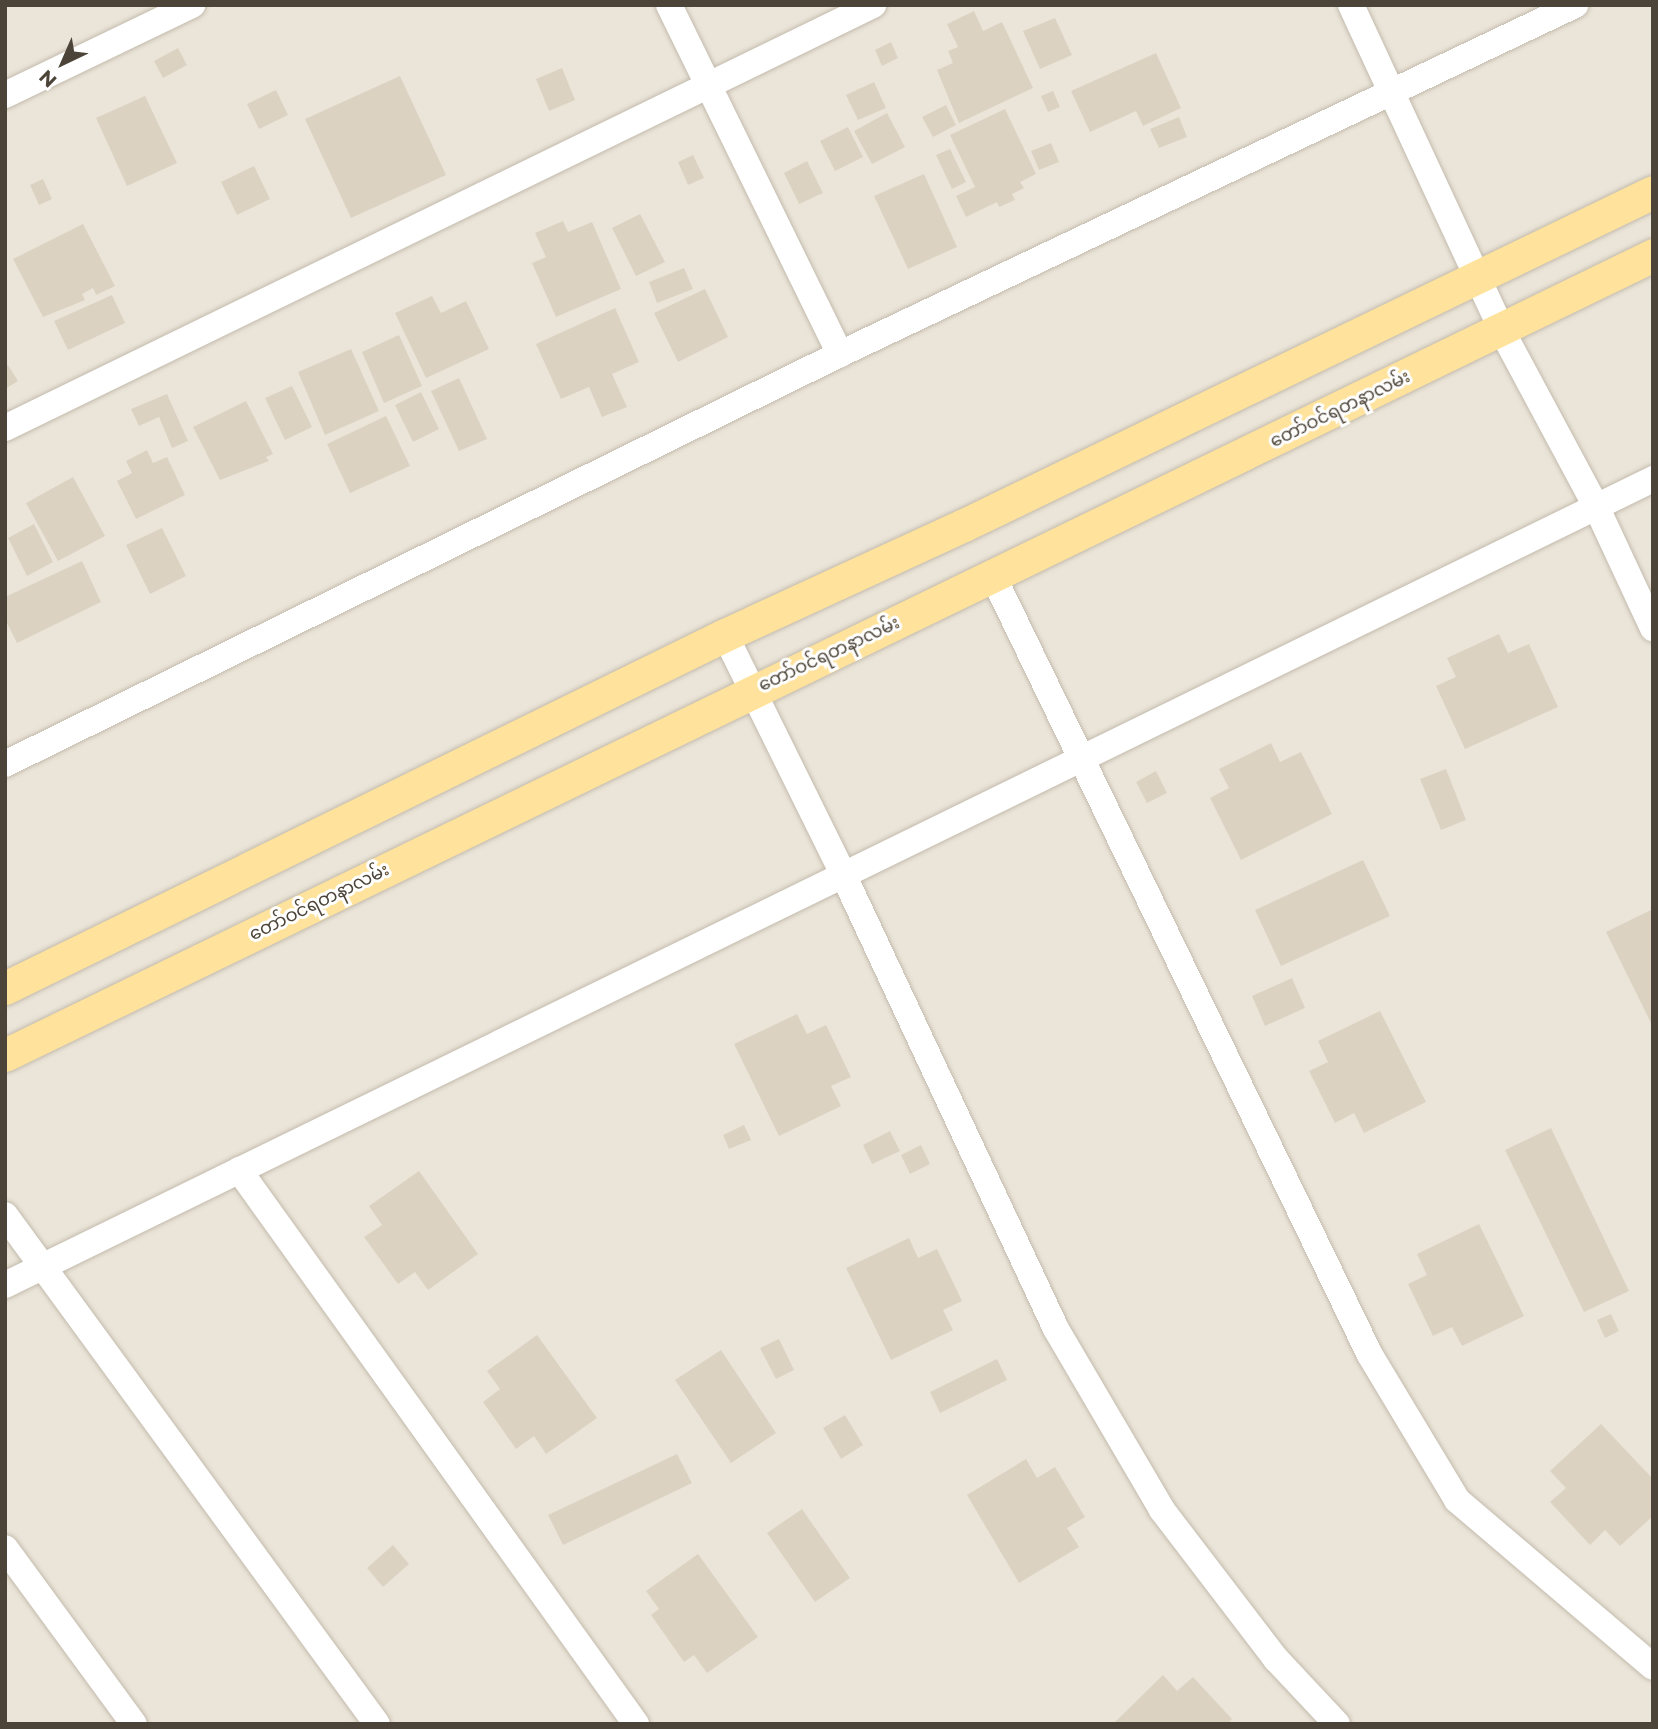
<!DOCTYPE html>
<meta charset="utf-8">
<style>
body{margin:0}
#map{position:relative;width:1658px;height:1729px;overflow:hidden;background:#f6f3eb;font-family:Montserrat,"Noto Sans Myanmar",sans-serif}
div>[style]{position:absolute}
.residential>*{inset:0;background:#ebe5d9}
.building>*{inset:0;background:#dcd2c2}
.roads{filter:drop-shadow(0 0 2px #c3bbad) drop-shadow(0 0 2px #c3bbad)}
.minor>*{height:26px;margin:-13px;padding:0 13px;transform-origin:13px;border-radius:13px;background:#fff}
.major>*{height:33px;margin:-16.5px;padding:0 16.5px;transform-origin:16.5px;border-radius:16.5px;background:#ffe39c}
span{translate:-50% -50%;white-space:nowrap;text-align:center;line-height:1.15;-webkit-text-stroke:6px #fff;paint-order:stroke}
.street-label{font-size:18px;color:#4c4438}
.frame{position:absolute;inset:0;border:7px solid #4c4438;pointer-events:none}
.north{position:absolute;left:28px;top:28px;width:70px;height:70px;-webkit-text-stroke:5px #fff;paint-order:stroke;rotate:224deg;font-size:19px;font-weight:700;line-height:28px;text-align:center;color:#4c4438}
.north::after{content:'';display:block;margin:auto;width:24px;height:32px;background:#4c4438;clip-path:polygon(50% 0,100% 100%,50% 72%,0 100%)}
</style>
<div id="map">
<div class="residential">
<i style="clip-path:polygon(5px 5px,1653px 5px,1653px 1724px,5px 1724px)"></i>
</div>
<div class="building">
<i style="clip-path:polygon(974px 11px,983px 31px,1002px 22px,1033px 88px,959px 123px,937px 70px,953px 63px,948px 51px,958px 47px,947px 24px)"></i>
<i style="clip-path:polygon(1055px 18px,1072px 55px,1040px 69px,1023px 31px)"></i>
<i style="clip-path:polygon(891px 42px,898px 58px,882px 66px,875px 50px)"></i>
<i style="clip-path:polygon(178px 48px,187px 65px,163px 78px,154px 61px)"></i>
<i style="clip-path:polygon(1156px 53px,1181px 108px,1143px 126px,1136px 111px,1090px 132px,1071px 91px)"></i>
<i style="clip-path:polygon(562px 68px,575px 100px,549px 111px,536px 79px)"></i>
<i style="clip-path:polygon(400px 76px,446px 175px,351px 218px,305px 119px)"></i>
<i style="clip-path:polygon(874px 82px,886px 108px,858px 120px,846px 95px)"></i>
<i style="clip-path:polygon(276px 90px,288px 115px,259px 129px,247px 104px)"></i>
<i style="clip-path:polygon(1053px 91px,1060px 107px,1048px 112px,1041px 96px)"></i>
<i style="clip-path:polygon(145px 96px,177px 163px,127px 186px,96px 118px)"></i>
<i style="clip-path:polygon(946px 105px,956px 125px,933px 137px,922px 117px)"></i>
<i style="clip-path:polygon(1005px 109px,1036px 174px,1020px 182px,1024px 188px,1012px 194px,1015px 200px,999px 207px,997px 202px,966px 217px,956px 196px,975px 187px,950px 135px)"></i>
<i style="clip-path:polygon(887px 113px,905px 147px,872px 164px,854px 131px)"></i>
<i style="clip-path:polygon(1179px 117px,1187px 137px,1159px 148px,1150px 129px)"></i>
<i style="clip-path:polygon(848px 127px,863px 157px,835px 171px,820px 141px)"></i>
<i style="clip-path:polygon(1051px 143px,1059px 162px,1039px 170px,1031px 151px)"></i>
<i style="clip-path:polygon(950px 149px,966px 182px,952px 189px,936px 155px)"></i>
<i style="clip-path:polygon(693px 155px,704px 178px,688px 185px,678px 162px)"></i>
<i style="clip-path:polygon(807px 161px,823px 193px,799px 204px,784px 173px)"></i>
<i style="clip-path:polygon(254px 166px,270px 199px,237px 215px,221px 182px)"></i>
<i style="clip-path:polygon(924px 174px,957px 247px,908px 269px,874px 196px)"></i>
<i style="clip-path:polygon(43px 179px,52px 199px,39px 205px,30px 185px)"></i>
<i style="clip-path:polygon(640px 214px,665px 262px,636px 276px,612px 228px)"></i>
<i style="clip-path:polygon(563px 221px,568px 232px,592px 222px,621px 289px,556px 317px,532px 263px,546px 257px,535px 233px)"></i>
<i style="clip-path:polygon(83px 224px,115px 286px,96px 295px,93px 288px,82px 294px,85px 300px,43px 317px,13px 259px)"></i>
<i style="clip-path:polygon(684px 268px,693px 289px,657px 303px,649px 282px)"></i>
<i style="clip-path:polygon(705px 289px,728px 337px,678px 362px,654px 313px)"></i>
<i style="clip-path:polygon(112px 295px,125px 323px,68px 350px,54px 321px)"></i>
<i style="clip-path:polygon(432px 296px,441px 313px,466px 301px,489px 349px,426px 378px,395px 313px)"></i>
<i style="clip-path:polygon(615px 308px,639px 362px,612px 374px,627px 407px,602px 417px,589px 387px,561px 399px,536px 344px)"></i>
<i style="clip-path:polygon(399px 335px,422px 386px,384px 403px,362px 352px)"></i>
<i style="clip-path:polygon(351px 349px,379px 411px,325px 435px,298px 372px)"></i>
<i style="clip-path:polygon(8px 365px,18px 381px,5px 389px,5px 367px)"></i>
<i style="clip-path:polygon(459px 378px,487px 439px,459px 451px,431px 391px)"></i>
<i style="clip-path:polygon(292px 386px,312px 427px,285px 440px,265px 398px)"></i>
<i style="clip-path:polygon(421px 392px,439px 429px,413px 442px,395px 405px)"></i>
<i style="clip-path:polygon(167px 394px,188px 441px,172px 448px,159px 417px,139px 426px,131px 409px)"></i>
<i style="clip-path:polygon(246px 401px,273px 454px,266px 457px,269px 461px,220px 480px,193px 427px)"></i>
<i style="clip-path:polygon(386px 416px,410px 466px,350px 493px,327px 444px)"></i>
<i style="clip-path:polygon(147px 450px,153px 463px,167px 457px,185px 495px,136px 519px,117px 481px,132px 473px,126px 461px)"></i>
<i style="clip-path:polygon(73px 477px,105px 536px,58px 561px,26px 503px)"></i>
<i style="clip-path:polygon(34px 524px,53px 562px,27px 576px,8px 538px)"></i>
<i style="clip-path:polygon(162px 528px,186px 576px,150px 594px,126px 545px)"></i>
<i style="clip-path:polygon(82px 561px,101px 602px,17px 643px,5px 619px,5px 597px)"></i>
<i style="clip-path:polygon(1499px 634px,1508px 653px,1529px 644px,1558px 707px,1465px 749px,1436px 686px,1456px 677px,1447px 658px)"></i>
<i style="clip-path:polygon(1271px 743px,1280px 762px,1301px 752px,1332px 814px,1241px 860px,1210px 798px,1229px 788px,1219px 769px)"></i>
<i style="clip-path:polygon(1446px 769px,1466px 820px,1441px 830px,1420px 779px)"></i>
<i style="clip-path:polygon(1156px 771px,1167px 793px,1147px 803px,1136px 782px)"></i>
<i style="clip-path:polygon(1363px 860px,1390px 916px,1281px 966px,1255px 910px)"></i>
<i style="clip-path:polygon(1653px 909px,1653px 1027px,1606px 932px)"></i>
<i style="clip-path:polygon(1292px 978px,1305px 1008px,1265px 1026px,1252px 996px)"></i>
<i style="clip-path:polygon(1380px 1011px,1426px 1102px,1364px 1133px,1354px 1113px,1335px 1123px,1309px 1071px,1328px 1062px,1318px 1041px)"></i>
<i style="clip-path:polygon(797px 1014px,807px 1034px,826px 1025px,851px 1077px,831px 1086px,841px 1106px,779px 1136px,734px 1044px)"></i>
<i style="clip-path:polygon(744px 1125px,751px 1140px,729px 1149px,723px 1135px)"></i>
<i style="clip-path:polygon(1551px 1128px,1629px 1291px,1584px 1312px,1505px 1150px)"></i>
<i style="clip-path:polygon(890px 1131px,900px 1151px,872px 1164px,863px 1145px)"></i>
<i style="clip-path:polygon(921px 1145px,930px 1164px,910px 1174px,901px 1155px)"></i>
<i style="clip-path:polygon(419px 1171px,478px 1254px,428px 1290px,415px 1272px,398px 1284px,364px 1237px,382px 1225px,369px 1206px)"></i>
<i style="clip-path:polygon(1479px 1224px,1524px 1316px,1462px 1346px,1452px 1327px,1433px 1336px,1408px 1284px,1427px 1275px,1417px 1254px)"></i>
<i style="clip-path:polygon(909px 1238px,918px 1258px,937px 1249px,962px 1301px,943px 1310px,953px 1330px,891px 1360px,846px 1268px)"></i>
<i style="clip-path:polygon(1611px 1314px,1619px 1331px,1605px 1338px,1597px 1320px)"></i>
<i style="clip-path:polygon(537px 1335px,597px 1418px,546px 1454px,534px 1436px,516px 1449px,483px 1402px,500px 1389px,487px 1371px)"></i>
<i style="clip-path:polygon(779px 1339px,794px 1370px,776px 1379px,760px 1348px)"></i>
<i style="clip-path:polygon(721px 1350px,776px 1433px,731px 1463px,675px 1380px)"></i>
<i style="clip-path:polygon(997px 1359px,1007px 1380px,940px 1413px,930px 1392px)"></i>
<i style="clip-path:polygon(845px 1415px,863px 1445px,841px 1459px,823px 1428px)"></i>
<i style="clip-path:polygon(1601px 1424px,1653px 1479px,1653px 1516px,1620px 1546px,1605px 1530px,1590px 1545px,1550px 1502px,1566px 1488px,1550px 1471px)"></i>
<i style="clip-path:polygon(677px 1454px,692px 1483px,563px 1545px,548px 1515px)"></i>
<i style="clip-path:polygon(1026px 1459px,1037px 1478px,1055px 1467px,1085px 1517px,1067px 1528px,1079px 1547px,1019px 1583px,967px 1495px)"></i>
<i style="clip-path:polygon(802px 1509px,850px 1578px,815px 1602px,767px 1533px)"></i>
<i style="clip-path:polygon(393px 1545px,409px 1564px,383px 1587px,367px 1568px)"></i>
<i style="clip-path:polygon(698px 1554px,758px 1637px,707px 1673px,694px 1655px,684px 1662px,651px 1615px,659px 1609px,646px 1591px)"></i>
<i style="clip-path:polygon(1163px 1675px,1177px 1691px,1193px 1677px,1232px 1719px,1227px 1724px,1113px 1724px)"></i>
</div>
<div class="roads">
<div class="minor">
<i style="left:669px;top:5px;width:389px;rotate:63.9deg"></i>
<i style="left:1351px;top:5px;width:359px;rotate:65.1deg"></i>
<i style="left:1502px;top:331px;width:199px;rotate:61.8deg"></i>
<i style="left:1596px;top:506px;width:135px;rotate:65deg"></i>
<i style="left:5px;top:95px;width:208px;rotate:-25.7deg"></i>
<i style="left:5px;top:428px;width:966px;rotate:-25.98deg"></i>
<i style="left:993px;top:576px;width:865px;rotate:64.18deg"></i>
<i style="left:1370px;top:1355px;width:169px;rotate:59deg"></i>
<i style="left:1457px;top:1500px;width:257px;rotate:40.4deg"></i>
<i style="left:725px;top:635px;width:267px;rotate:63.7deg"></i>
<i style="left:843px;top:874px;width:502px;rotate:64.91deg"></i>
<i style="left:1056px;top:1329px;width:210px;rotate:59.6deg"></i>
<i style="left:1162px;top:1510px;width:188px;rotate:52.6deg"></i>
<i style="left:1276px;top:1659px;width:89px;rotate:46.8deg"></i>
<i style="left:5px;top:764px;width:930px;rotate:-26.15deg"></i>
<i style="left:840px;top:354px;width:814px;rotate:-25.4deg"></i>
<i style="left:239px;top:1170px;width:682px;rotate:54.37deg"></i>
<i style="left:5px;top:1215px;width:630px;rotate:53.84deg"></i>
<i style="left:5px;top:1285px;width:1835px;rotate:-26.06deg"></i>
<i style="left:5px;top:1548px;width:218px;rotate:53.8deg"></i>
</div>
<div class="major">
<i style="left:5px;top:988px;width:802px;rotate:-26.12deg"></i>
<i style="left:725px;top:635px;width:263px;rotate:-24.7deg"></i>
<i style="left:964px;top:525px;width:765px;rotate:-25.79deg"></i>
<i style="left:5px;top:1055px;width:1832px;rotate:-25.89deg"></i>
</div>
</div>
<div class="street-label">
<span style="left:1340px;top:409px;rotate:-26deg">တော်ဝင်ရတနာလမ်း</span>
<span style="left:829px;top:654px;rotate:-25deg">တော်ဝင်ရတနာလမ်း</span>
<span style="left:319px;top:902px;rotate:-26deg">တော်ဝင်ရတနာလမ်း</span>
</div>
<div class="frame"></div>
<div class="north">N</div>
</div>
